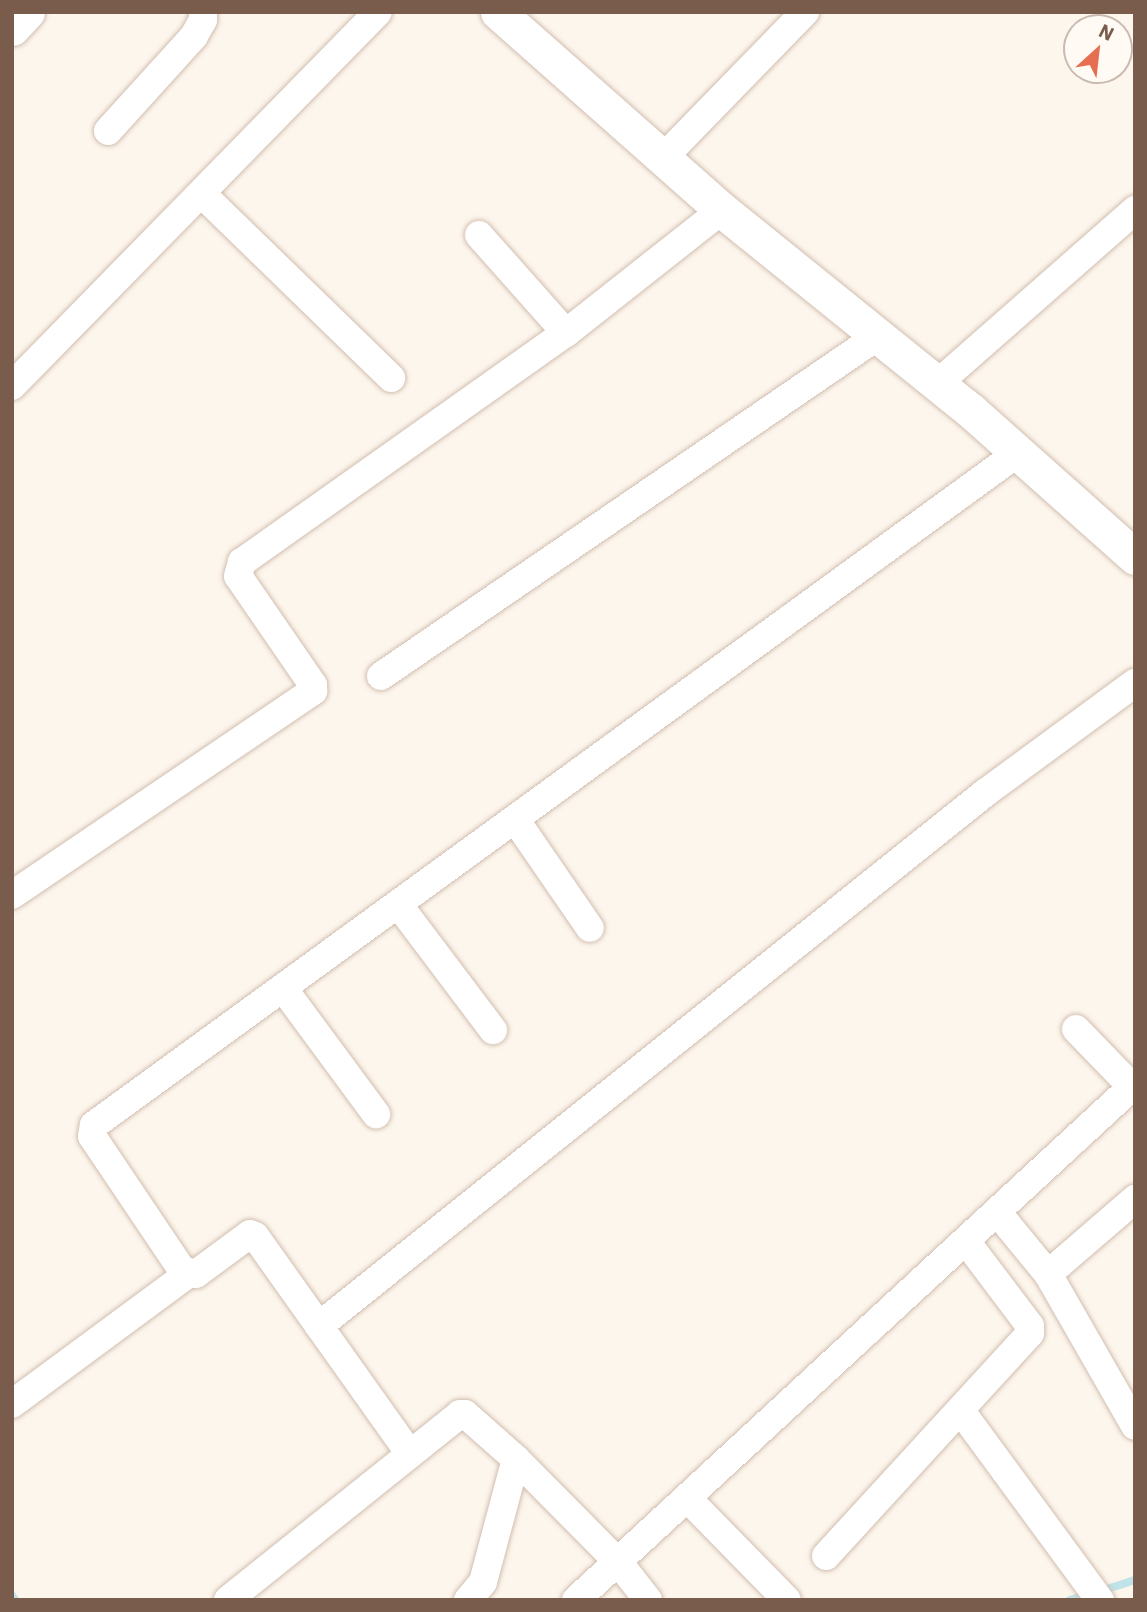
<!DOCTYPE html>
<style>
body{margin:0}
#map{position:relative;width:1147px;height:1612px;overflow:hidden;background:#fdf6ec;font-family:"IBM Plex Sans",sans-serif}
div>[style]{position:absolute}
.stream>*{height:8px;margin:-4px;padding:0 4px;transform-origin:4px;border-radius:4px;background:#bfe3e8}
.roads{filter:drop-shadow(0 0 2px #d1beb0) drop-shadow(0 0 2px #d1beb0)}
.minor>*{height:28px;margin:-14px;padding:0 14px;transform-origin:14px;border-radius:14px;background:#fff}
.tertiary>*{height:35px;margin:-17.5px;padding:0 17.5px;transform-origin:17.5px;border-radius:17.5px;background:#fff}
span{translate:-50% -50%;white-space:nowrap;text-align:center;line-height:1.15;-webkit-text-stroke:5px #fffaf3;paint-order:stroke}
.frame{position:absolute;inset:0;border:14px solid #7a5c4d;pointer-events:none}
.north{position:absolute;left:1063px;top:14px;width:70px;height:70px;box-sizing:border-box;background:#fffaf3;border:2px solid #cabbb1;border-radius:50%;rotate:27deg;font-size:19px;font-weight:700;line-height:28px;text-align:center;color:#7a5c4d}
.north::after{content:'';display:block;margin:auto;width:24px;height:32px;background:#e76f51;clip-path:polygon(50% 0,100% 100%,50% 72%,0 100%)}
</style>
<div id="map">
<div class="stream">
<i style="left:1101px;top:1591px;width:36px;rotate:-18deg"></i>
<i style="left:12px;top:1595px;width:6px;rotate:59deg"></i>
<i style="left:1070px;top:1600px;width:19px;rotate:-18deg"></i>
</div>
<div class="roads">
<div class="minor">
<i style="left:108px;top:131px;width:128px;rotate:-47.8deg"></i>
<i style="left:194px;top:36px;width:18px;rotate:-61deg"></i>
<i style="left:203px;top:20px;width:8px;rotate:-90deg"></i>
<i style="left:663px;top:158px;width:204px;rotate:-45.8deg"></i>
<i style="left:202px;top:194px;width:264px;rotate:44.2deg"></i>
<i style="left:479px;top:235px;width:131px;rotate:48.4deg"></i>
<i style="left:937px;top:384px;width:264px;rotate:-41.3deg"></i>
<i style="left:12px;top:386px;width:523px;rotate:-45.62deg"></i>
<i style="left:381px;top:676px;width:602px;rotate:-34.38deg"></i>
<i style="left:515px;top:819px;width:132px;rotate:55.5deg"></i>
<i style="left:12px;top:895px;width:364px;rotate:-34.1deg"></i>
<i style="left:313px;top:691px;width:6px;rotate:-90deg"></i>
<i style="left:313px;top:685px;width:132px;rotate:-124.5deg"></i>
<i style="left:238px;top:576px;width:15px;rotate:-74deg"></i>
<i style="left:242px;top:562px;width:397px;rotate:-35.3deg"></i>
<i style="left:566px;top:333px;width:199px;rotate:-38.3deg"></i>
<i style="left:398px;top:904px;width:158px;rotate:53deg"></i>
<i style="left:283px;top:988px;width:157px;rotate:53.6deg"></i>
<i style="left:1076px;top:1029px;width:81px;rotate:46deg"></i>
<i style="left:997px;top:1212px;width:80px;rotate:50.6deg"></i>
<i style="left:1048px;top:1274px;width:175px;rotate:60.2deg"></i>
<i style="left:1048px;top:1274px;width:115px;rotate:-40.8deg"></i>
<i style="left:319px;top:1326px;width:853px;rotate:-38.67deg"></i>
<i style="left:985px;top:793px;width:186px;rotate:-36.3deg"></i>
<i style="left:12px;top:1404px;width:219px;rotate:-36.5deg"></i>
<i style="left:961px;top:1411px;width:235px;rotate:53.7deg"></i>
<i style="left:410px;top:1454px;width:267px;rotate:-125.4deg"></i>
<i style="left:255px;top:1236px;width:5px;rotate:-158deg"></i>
<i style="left:250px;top:1234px;width:67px;rotate:143.5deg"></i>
<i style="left:196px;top:1274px;width:15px;rotate:-164deg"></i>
<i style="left:182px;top:1270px;width:161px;rotate:-123.9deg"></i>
<i style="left:92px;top:1136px;width:11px;rotate:-80deg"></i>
<i style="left:94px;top:1125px;width:1144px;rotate:-36.04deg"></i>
<i style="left:688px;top:1499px;width:141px;rotate:45.6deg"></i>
<i style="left:826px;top:1556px;width:302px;rotate:-47.5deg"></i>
<i style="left:1030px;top:1333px;width:7px;rotate:-90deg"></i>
<i style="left:1030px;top:1326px;width:106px;rotate:-127deg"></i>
<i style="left:228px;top:1600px;width:297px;rotate:-38.7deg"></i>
<i style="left:460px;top:1414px;width:5px"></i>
<i style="left:465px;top:1414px;width:68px;rotate:41.4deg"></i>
<i style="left:516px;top:1459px;width:146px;rotate:45.3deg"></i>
<i style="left:619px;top:1563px;width:47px;rotate:51.9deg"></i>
<i style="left:468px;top:1600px;width:23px;rotate:-50deg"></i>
<i style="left:483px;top:1582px;width:127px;rotate:-75deg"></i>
<i style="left:576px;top:1600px;width:761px;rotate:-42.71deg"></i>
</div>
<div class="tertiary">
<i style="left:498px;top:12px;width:299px;rotate:41.5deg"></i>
<i style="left:722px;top:210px;width:319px;rotate:38.9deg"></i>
<i style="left:970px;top:410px;width:221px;rotate:41.7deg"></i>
<i style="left:12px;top:28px;width:22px;rotate:-47deg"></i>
</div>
</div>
<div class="frame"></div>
<div class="north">N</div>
</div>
